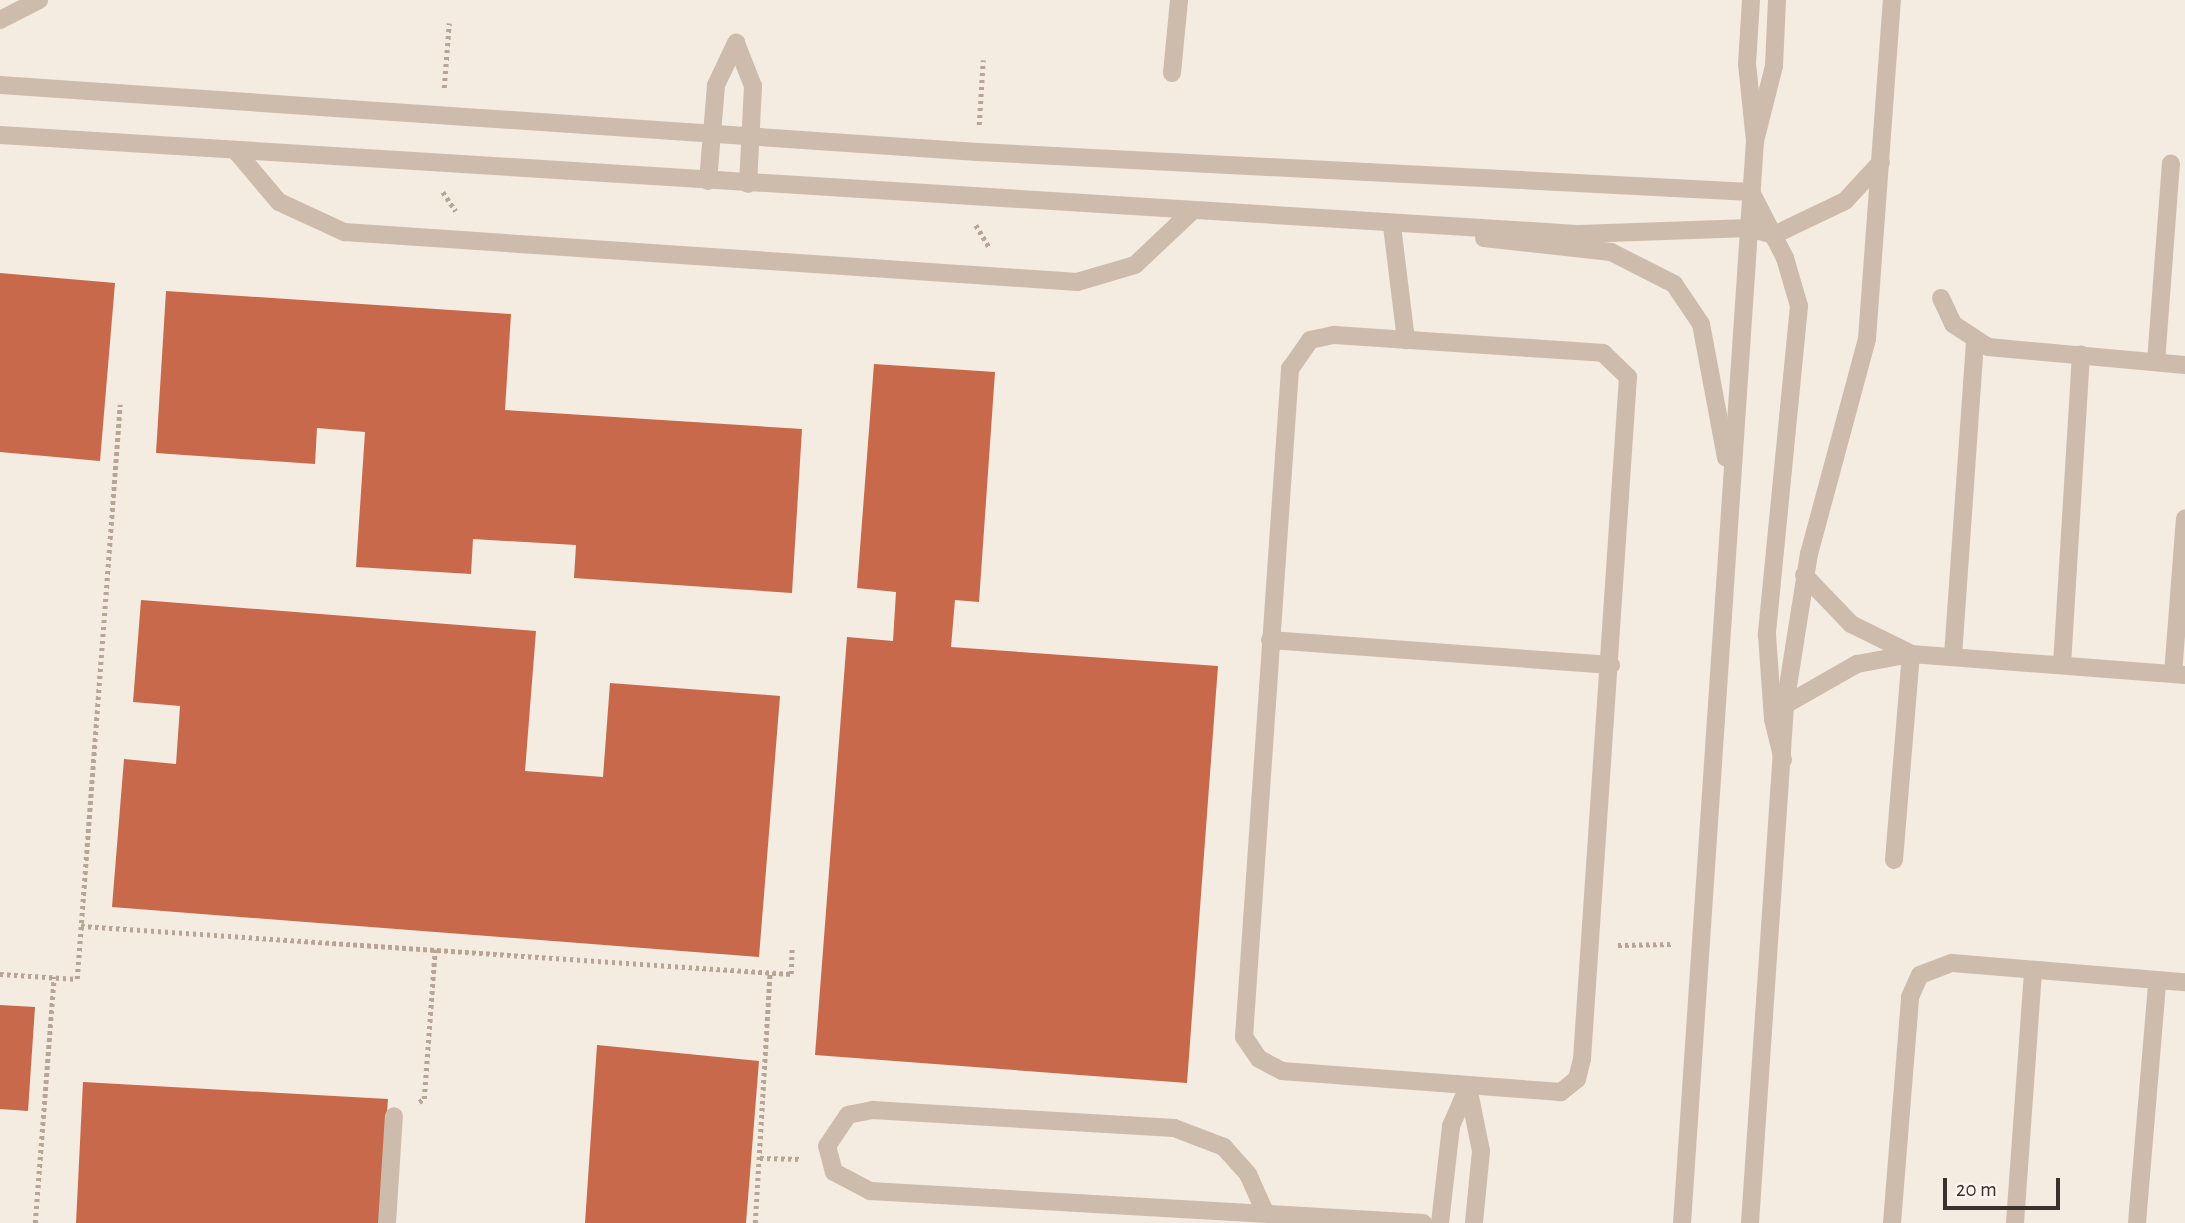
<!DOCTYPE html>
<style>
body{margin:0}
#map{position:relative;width:2185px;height:1223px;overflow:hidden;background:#f4ebe1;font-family:"Alegreya Sans",sans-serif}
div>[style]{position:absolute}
.building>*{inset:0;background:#c8694b}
.path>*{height:4.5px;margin-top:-2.25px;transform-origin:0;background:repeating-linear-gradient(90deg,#b9a596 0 3.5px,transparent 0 7px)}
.minor>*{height:18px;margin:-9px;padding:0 9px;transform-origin:9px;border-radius:9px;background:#cdbbac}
span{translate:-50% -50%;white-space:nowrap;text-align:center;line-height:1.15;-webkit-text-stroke:6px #fbf5ee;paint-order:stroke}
.scale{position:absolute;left:1943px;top:1178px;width:117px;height:32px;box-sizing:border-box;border:4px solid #3b302b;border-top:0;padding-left:9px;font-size:21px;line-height:24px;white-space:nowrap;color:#3b302b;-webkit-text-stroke:5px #fbf5ee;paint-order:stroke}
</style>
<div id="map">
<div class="building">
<i style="clip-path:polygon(0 273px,115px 283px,100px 461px,0 452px)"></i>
<i style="clip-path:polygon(166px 291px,511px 314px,505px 410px,802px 429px,792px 593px,574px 578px,576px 545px,473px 539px,471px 574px,356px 567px,365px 432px,317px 428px,315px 464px,156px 453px)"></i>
<i style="clip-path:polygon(874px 364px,995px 372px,979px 602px,955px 600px,951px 647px,1218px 666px,1187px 1083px,815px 1055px,847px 637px,893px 641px,896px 592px,857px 588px)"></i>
<i style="clip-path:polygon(141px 600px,536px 631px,525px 771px,603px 777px,610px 683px,780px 696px,759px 957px,112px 907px,124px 759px,176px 764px,180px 706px,133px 702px)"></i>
<i style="clip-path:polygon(0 1005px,35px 1007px,28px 1111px,0 1109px)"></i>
<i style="clip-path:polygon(597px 1045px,759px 1061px,746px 1223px,585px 1223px)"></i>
<i style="clip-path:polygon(83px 1082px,388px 1099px,379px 1223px,76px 1223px)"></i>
</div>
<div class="path">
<i style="left:444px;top:88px;width:65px;rotate:-85.6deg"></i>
<i style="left:979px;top:125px;width:65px;rotate:-86.5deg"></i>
<i style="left:443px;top:192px;width:23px;rotate:56deg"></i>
<i style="left:976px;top:225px;width:26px;rotate:59deg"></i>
<i style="left:81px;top:926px;width:712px;rotate:3.87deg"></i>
<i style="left:791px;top:974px;width:26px;rotate:-88deg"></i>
<i style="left:1618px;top:945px;width:54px;rotate:-1.1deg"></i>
<i style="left:0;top:974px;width:77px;rotate:3.7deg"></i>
<i style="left:77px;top:979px;width:576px;rotate:-85.72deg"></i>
<i style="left:419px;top:1102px;width:6px;rotate:-31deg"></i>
<i style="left:424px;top:1099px;width:150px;rotate:-85.8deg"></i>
<i style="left:760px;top:1158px;width:42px;rotate:1.4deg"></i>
<i style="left:35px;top:1223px;width:247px;rotate:-85.6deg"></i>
<i style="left:755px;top:1223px;width:251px;rotate:-86.6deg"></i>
</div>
<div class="minor">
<i style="left:0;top:20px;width:44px;rotate:-27.1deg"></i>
<i style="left:1172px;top:73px;width:73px;rotate:-84.5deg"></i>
<i style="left:0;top:85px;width:980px;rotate:3.92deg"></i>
<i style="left:978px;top:152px;width:774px;rotate:2.96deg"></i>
<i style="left:1751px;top:192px;width:74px;rotate:62.7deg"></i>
<i style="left:1785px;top:258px;width:50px;rotate:73.7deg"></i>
<i style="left:1799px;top:306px;width:331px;rotate:95.6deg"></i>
<i style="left:1767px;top:635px;width:84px;rotate:85.9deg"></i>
<i style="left:1773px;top:719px;width:42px;rotate:76.3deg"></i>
<i style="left:0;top:135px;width:1583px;rotate:3.59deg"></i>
<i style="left:1580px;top:234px;width:169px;rotate:-2deg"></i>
<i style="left:1749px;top:228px;width:26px;rotate:16deg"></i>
<i style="left:1774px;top:235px;width:79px;rotate:-25.6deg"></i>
<i style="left:1845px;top:201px;width:53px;rotate:-47.3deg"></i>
<i style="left:1755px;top:141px;width:77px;rotate:-75.8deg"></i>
<i style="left:1774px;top:66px;width:66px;rotate:-87.4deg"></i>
<i style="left:235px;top:150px;width:68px;rotate:49.8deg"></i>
<i style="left:279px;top:202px;width:72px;rotate:24.8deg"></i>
<i style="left:344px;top:232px;width:735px;rotate:3.9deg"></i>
<i style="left:1077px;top:282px;width:60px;rotate:-16.3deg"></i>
<i style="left:1135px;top:265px;width:77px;rotate:-43.4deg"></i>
<i style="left:708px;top:181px;width:96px;rotate:-85.2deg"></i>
<i style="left:716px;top:85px;width:47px;rotate:-64.5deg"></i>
<i style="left:736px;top:43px;width:46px;rotate:68.4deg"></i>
<i style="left:753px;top:86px;width:98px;rotate:92.9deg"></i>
<i style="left:1392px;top:226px;width:115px;rotate:83deg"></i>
<i style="left:1484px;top:238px;width:128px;rotate:6.3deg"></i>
<i style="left:1611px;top:252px;width:71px;rotate:26.9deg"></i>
<i style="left:1674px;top:284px;width:48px;rotate:56deg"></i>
<i style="left:1701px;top:324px;width:136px;rotate:79.4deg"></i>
<i style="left:1941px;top:298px;width:29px;rotate:65deg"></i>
<i style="left:1953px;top:324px;width:42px;rotate:33.3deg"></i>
<i style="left:1988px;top:347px;width:198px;rotate:5.2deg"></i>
<i style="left:1334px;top:335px;width:270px;rotate:3.8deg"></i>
<i style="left:1603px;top:353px;width:35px;rotate:44deg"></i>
<i style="left:1628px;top:377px;width:684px;rotate:93.86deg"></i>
<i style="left:1582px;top:1059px;width:21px;rotate:104deg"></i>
<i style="left:1577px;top:1079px;width:21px;rotate:141deg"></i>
<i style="left:1561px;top:1092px;width:280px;rotate:-175.7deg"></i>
<i style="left:1282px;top:1071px;width:26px;rotate:-152deg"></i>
<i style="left:1259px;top:1059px;width:27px;rotate:-124deg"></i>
<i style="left:1244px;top:1037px;width:670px;rotate:-86.06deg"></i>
<i style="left:1290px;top:369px;width:35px;rotate:-55deg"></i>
<i style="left:1310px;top:340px;width:25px;rotate:-12deg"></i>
<i style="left:2156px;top:362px;width:199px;rotate:-85.7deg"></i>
<i style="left:1804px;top:575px;width:68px;rotate:46.2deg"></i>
<i style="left:1851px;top:624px;width:64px;rotate:26.2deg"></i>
<i style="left:1270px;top:640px;width:342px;rotate:4.2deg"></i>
<i style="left:1953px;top:656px;width:315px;rotate:-86deg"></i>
<i style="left:2062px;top:665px;width:311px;rotate:-86.5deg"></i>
<i style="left:2173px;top:674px;width:156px;rotate:-85.6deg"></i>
<i style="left:1785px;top:705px;width:83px;rotate:-29.7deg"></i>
<i style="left:1857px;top:664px;width:55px;rotate:-10.5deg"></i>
<i style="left:1911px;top:654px;width:275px;rotate:4.4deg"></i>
<i style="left:1894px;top:860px;width:207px;rotate:-85.3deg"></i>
<i style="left:1468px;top:1087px;width:65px;rotate:78.5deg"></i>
<i style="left:1481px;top:1151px;width:72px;rotate:95.6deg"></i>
<i style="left:1264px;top:1210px;width:39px;rotate:-114deg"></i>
<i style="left:1248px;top:1174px;width:36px;rotate:-132deg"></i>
<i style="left:1224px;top:1147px;width:53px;rotate:-159.2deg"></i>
<i style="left:1174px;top:1128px;width:302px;rotate:-176.6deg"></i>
<i style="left:873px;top:1110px;width:25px;rotate:169deg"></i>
<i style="left:848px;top:1115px;width:37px;rotate:124deg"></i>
<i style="left:827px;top:1146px;width:27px;rotate:75deg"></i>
<i style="left:834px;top:1172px;width:41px;rotate:27.8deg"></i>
<i style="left:870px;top:1191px;width:554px;rotate:3.31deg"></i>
<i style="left:387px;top:1223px;width:107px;rotate:-86.3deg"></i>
<i style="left:1440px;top:1223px;width:98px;rotate:-83.5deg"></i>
<i style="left:1451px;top:1126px;width:43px;rotate:-66.4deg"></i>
<i style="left:1682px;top:1223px;width:1084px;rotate:-86.14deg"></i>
<i style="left:1755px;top:141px;width:77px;rotate:-95.9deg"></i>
<i style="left:1747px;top:64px;width:64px;rotate:-86.4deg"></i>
<i style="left:1750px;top:1223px;width:519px;rotate:-86.13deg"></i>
<i style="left:1785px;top:705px;width:153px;rotate:-81deg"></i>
<i style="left:1809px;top:554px;width:223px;rotate:-74.9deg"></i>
<i style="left:1867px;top:339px;width:340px;rotate:-85.8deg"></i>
<i style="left:1892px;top:1223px;width:227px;rotate:-85.4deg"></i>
<i style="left:1910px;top:997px;width:24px;rotate:-66deg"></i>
<i style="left:1920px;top:975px;width:34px;rotate:-21deg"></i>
<i style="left:1952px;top:963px;width:234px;rotate:4.7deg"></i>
<i style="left:2015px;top:1223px;width:253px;rotate:-85.9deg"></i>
<i style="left:2137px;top:1223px;width:241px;rotate:-85.2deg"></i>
</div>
<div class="scale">20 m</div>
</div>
